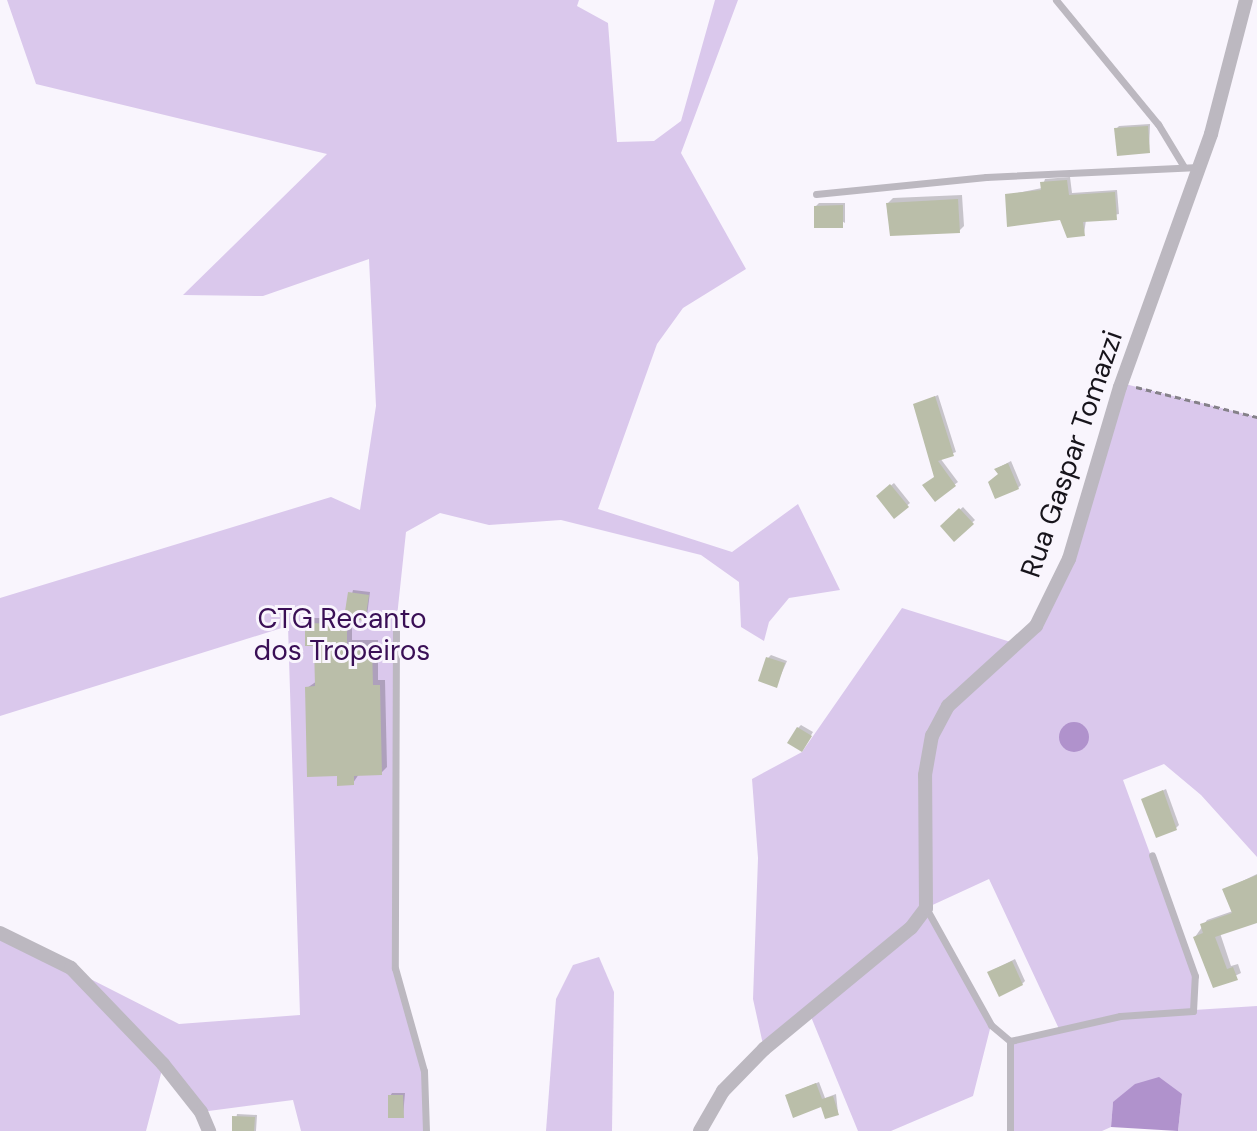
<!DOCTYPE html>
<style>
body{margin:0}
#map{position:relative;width:1257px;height:1131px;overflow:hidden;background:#f9f5fd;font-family:"DM Sans",sans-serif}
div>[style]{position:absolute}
.green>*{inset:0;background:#dac8ec}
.water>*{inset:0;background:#b092cc}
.round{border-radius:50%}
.shadow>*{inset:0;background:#0003}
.building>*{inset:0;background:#babea9}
.path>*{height:3px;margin-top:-1.5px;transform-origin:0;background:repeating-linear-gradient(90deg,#858189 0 6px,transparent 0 10px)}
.lane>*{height:7px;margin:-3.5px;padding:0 3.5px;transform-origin:3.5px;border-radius:3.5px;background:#bcb8c0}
.street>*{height:14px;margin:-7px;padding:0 7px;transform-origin:7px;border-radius:7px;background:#bcb8c0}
span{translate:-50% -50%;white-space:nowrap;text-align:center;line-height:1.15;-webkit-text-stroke:6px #f9f5fd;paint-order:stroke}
.street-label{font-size:28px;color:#17141b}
.park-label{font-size:28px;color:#3a0f56}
</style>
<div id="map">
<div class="green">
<i style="clip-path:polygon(7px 0,579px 0,577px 6px,608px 23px,617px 142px,654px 141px,681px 121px,715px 0,738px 0,681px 153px,746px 269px,683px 308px,657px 344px,598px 509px,732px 552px,798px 504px,840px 590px,789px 598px,769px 622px,764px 641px,741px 627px,739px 582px,701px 555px,561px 520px,489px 525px,440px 513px,406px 532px,396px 626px,395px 968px,424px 1071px,426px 1131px,301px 1131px,293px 1100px,201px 1112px,163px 1066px,146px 1131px,0 1131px,0 933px,179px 1024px,300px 1015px,288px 626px,0 716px,0 598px,331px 497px,360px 510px,376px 406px,369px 259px,263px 296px,183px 295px,327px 154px,36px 84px)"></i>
<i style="clip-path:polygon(1121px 383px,1257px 417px,1257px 857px,1201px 795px,1164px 764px,1123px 780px,1195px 976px,1194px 1010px,1257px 1006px,1257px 1131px,1178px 1131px,1182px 1094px,1113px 1102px,1111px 1127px,1102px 1131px,1010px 1131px,1010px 1041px,1060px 1031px,989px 879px,926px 908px,991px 1025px,973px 1096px,891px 1131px,858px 1131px,809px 1012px,764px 1049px,753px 999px,758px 858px,752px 779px,802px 752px,902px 608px,1017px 644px,1046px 608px)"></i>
<i style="clip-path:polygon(599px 957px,614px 992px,612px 1131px,546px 1131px,556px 999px,573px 965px)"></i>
</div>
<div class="water">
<i class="round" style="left:1059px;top:722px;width:30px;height:30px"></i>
<i style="clip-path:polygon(1159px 1077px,1182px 1094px,1178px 1131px,1111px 1127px,1113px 1102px,1135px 1084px)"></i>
</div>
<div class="shadow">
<i style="clip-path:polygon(1150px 124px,1149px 151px,1116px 129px,1119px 126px)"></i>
<i style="clip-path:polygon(1070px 177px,1072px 193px,1117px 190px,1119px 214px,1086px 220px,1084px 234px,1061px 217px,1007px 195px,1042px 188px,1045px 179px)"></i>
<i style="clip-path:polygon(962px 195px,964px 226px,959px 231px,888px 203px,893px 198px)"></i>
<i style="clip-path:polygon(819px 203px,845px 203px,845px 223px,816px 206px)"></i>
<i style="clip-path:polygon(938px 395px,956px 452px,940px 458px,958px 482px,935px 499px,936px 476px,916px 405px)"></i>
<i style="clip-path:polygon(1011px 461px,1021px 485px,1018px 488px,996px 469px)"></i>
<i style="clip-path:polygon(894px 483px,910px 503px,894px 516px,878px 496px)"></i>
<i style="clip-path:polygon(963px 507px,975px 520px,954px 539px,942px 526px)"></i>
<i style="clip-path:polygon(353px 590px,370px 592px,367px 616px,352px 617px,352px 640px,378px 640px,378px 680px,385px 680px,387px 767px,381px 773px,359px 774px,353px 783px,339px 774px,307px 688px,317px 681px,316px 644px,307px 624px,313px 618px,346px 618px)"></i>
<i style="clip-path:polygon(771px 655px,787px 661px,776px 686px,768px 658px)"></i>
<i style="clip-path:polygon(801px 725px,813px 732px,804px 747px,798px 728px)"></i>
<i style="clip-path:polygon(1166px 789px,1179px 825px,1176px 828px,1143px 800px)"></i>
<i style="clip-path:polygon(1257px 874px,1257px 920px,1220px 933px,1231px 966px,1238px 964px,1241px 973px,1214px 986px,1195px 937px,1207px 920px,1233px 911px,1224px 890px)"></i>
<i style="clip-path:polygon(1015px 959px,1025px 981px,1022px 984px,993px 970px)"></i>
<i style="clip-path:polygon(819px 1082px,825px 1098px,836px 1094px,838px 1113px,787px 1095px)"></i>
<i style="clip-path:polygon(392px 1093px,405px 1093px,403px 1116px,390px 1096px)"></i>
<i style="clip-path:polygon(237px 1114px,257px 1115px,256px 1131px,234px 1131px)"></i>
</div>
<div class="building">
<i style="clip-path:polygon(1148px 126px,1150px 153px,1117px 156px,1114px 128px)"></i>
<i style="clip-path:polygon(1067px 180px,1069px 195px,1115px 192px,1117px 220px,1083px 222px,1085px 236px,1067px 238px,1060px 220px,1007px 227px,1005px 194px,1041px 190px,1040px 182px)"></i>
<i style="clip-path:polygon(958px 199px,960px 233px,890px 236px,886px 203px)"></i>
<i style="clip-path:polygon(843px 205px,843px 228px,814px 228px,814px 206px)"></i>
<i style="clip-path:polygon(935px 396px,954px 456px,938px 461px,956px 486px,935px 502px,922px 485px,934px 477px,913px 404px)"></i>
<i style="clip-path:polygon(1008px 463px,1019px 489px,995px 499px,988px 482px,998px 474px,994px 469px)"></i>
<i style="clip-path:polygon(890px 484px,909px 507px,894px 519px,876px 496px)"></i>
<i style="clip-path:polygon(959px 508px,974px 524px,954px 542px,940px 526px)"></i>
<i style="clip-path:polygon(348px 592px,369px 595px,365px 621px,344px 618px)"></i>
<i style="clip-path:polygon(305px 623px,347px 624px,347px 646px,372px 646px,373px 685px,380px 685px,382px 775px,354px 776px,354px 785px,337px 786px,337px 776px,307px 777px,305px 687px,315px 686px,314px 646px,305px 646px)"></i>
<i style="clip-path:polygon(766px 657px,785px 663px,777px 688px,758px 681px)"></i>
<i style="clip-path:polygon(797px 727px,812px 736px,802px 752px,787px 743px)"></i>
<i style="clip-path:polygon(1163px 790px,1177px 830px,1156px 838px,1141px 799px)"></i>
<i style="clip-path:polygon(1257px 875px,1257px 923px,1215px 937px,1227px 969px,1233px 967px,1238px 980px,1213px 988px,1193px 937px,1203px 933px,1200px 924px,1232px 913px,1222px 889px)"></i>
<i style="clip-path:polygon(1012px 961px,1023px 985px,999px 997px,987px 972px)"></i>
<i style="clip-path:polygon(816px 1083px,822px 1099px,833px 1096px,839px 1115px,825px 1119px,821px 1107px,793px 1118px,785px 1095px)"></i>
<i style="clip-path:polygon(388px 1095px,403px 1095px,404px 1118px,388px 1118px)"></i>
<i style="clip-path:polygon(232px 1116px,255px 1117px,254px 1131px,232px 1131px)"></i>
</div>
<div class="path">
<i style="left:1136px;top:387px;width:125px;rotate:13.9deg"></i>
</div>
<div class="lane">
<i style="left:1056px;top:0;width:161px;rotate:50.6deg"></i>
<i style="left:1158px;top:124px;width:50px;rotate:58.8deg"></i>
<i style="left:816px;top:194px;width:171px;rotate:-5.7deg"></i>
<i style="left:986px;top:177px;width:213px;rotate:-2.7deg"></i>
<i style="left:396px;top:626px;width:342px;rotate:90.2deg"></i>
<i style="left:395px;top:968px;width:107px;rotate:74.3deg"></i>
<i style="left:424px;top:1071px;width:60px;rotate:88.1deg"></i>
<i style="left:926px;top:908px;width:134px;rotate:60.9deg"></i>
<i style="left:991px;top:1025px;width:25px;rotate:40deg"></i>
<i style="left:1010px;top:1041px;width:113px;rotate:-12.8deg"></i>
<i style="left:1120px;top:1016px;width:73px;rotate:-3.9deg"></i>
<i style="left:1193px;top:1011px;width:35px;rotate:-87deg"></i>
<i style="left:1195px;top:976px;width:128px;rotate:-109.6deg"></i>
<i style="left:1010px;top:1041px;width:90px;rotate:90deg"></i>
</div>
<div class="street">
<i style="left:0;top:933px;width:79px;rotate:26.2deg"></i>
<i style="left:71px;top:968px;width:133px;rotate:46.2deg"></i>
<i style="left:163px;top:1064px;width:61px;rotate:51.6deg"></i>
<i style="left:201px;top:1112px;width:21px;rotate:67deg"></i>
<i style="left:700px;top:1131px;width:46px;rotate:-60.1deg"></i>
<i style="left:723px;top:1091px;width:59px;rotate:-45.7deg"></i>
<i style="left:764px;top:1049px;width:190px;rotate:-39.5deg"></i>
<i style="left:911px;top:928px;width:25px;rotate:-53deg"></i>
<i style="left:926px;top:908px;width:133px;rotate:-90.4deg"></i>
<i style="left:925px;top:775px;width:40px;rotate:-80deg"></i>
<i style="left:932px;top:736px;width:34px;rotate:-62deg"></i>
<i style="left:948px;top:706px;width:119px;rotate:-42.3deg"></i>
<i style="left:1036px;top:626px;width:75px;rotate:-63.8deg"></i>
<i style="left:1069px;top:559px;width:179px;rotate:-73.5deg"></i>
<i style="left:1120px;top:387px;width:269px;rotate:-70.2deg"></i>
<i style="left:1211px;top:134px;width:138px;rotate:-75.4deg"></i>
</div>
<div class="street-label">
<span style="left:1072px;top:454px;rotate:-71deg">Rua Gaspar Tomazzi</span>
</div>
<div class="park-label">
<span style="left:342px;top:635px">CTG Recanto<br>dos Tropeiros</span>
</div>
</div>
